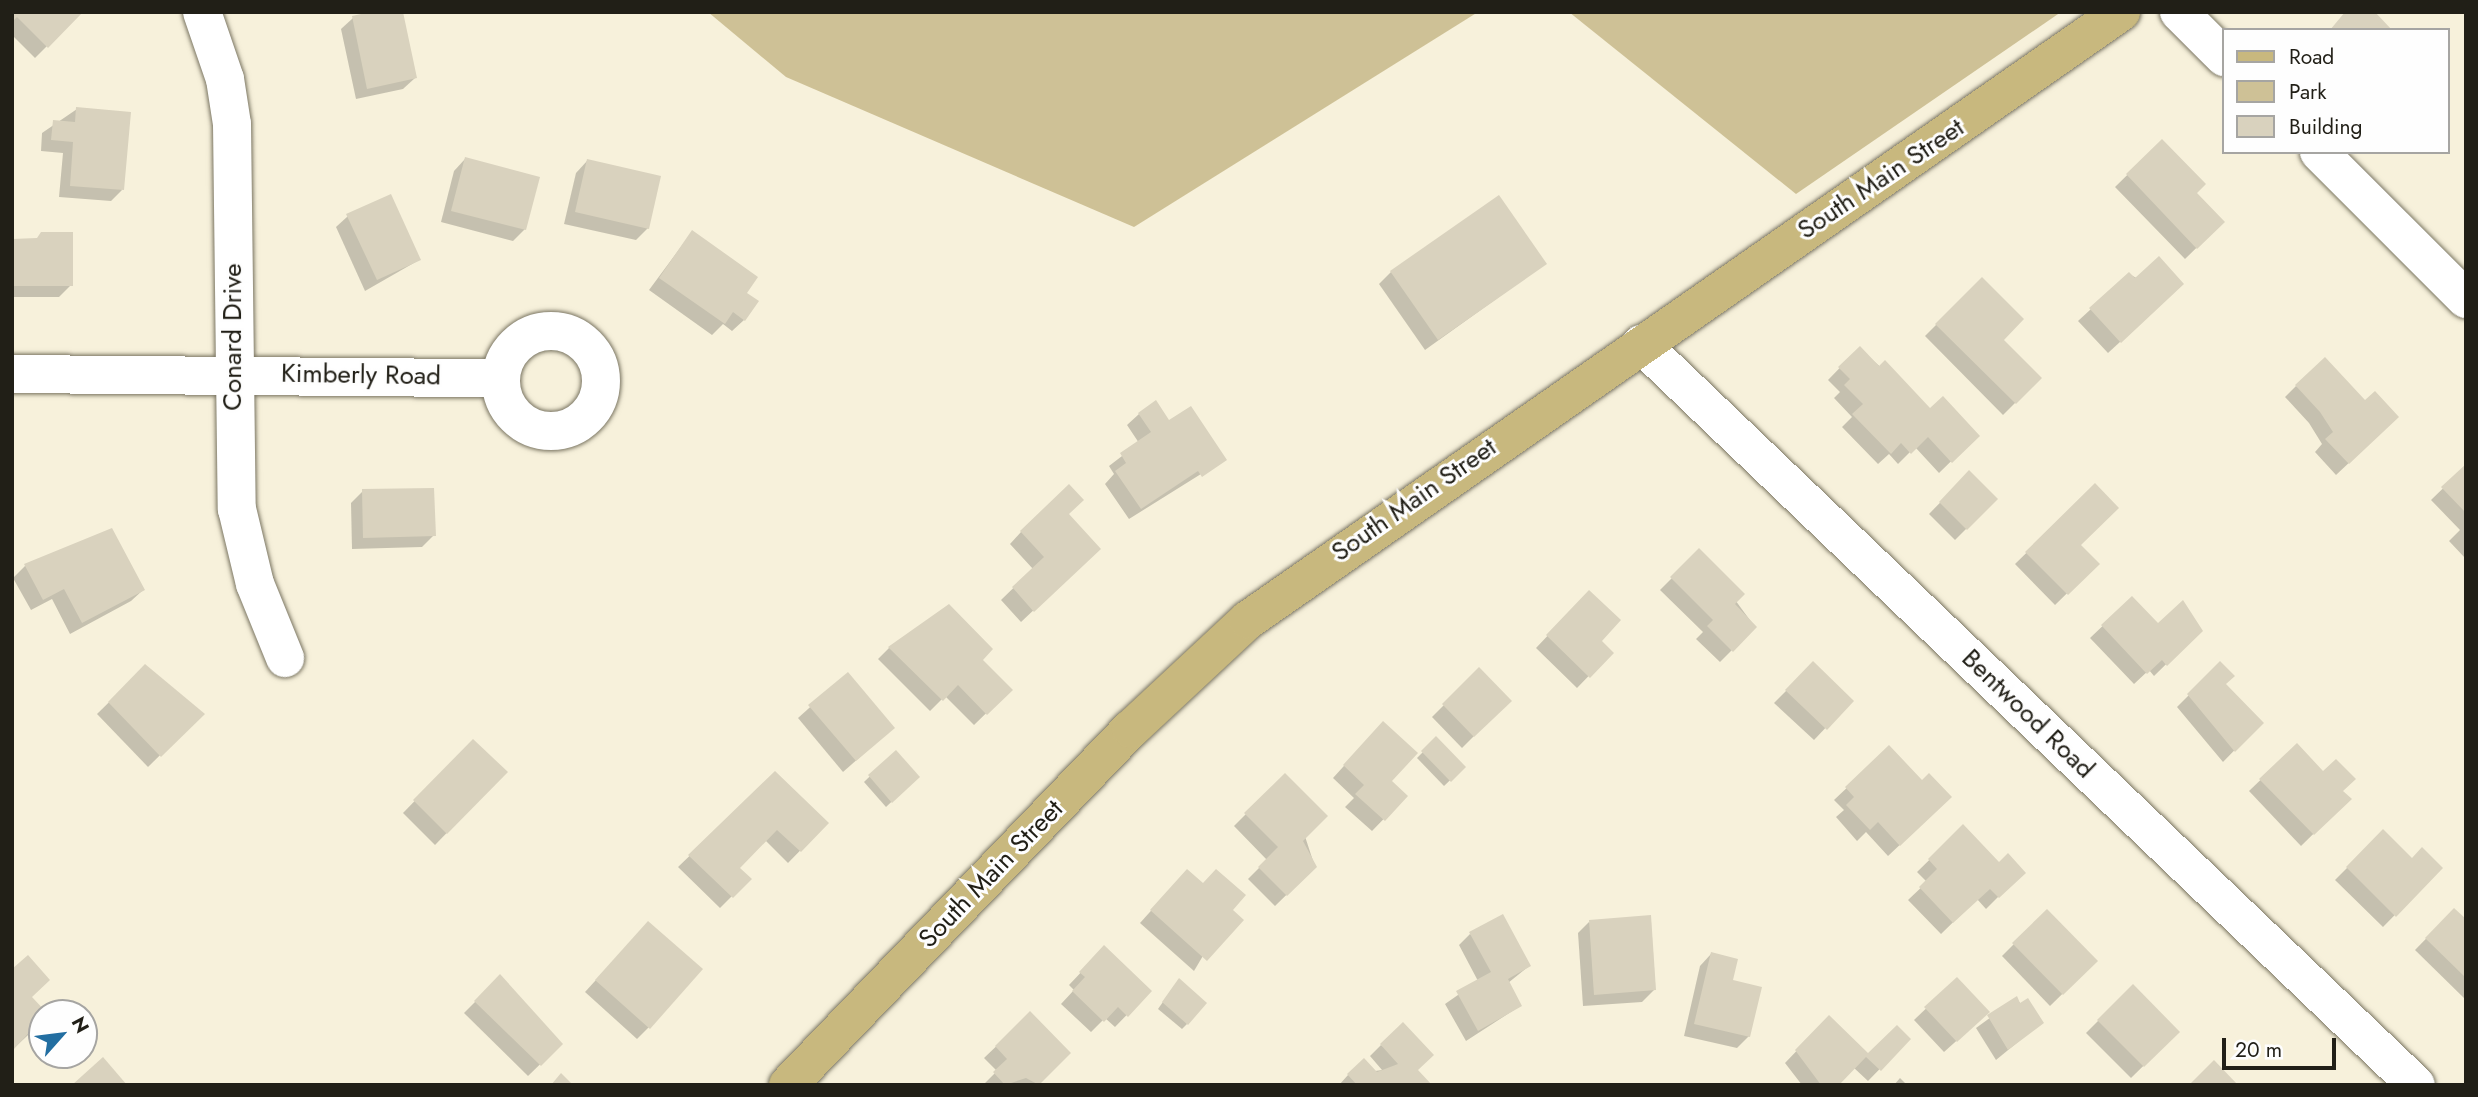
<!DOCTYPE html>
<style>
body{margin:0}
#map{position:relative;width:2478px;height:1097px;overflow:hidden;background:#f7f1db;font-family:Jost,sans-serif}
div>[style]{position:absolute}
.green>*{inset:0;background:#cec196}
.shadow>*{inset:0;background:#0003}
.building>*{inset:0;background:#d9d2be}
.roads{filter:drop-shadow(0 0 2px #7b7663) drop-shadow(0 0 2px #7b7663)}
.minor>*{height:38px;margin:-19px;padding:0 19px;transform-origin:19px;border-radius:19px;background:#fff}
.minor>.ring{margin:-19px;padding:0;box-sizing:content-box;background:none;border:38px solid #fff;border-radius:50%}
.major>*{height:38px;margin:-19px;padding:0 19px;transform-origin:19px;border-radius:19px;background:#c8b87e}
span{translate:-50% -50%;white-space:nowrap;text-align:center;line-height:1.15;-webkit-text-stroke:6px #fefefe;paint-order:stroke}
.street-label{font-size:26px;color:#211f17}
.frame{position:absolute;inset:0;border:14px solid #211f17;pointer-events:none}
.legend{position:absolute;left:2222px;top:28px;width:228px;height:126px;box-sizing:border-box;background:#fefefe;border:2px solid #a6a5a2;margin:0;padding:9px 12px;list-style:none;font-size:21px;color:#211f17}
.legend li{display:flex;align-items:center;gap:14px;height:35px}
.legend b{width:35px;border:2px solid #a6a5a2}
.north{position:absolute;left:28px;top:999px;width:70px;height:70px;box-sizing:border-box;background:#fefefe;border:2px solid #a6a5a2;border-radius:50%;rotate:62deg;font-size:19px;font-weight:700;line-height:28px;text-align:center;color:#211f17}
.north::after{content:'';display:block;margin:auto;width:24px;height:32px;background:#226ea1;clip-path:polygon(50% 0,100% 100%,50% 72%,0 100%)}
.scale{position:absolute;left:2222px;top:1038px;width:114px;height:32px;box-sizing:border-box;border:4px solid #211f17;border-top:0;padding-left:9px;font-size:21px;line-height:24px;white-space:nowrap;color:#211f17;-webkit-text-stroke:5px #fefefe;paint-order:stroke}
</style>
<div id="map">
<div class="green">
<i style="clip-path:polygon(708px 12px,1478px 12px,1134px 227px,786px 77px)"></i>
<i style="clip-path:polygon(1569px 12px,2061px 12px,1796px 194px)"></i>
</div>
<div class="shadow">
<i style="clip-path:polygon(12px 12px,81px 12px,35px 58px,12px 35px)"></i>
<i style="clip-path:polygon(353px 18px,415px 78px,403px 89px,356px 99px,341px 29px)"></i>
<i style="clip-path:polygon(77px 109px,122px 190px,111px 201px,59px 197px,63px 153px,41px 151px,42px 133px)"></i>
<i style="clip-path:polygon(2162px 141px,2194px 193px,2223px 222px,2185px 259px,2115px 187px)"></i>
<i style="clip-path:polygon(465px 159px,525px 229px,513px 241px,441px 222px,454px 171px)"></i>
<i style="clip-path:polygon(587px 161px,648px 228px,636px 240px,564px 224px,576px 173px)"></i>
<i style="clip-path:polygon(348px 216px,419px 260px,365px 291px,336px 227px)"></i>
<i style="clip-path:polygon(692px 232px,744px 294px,744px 320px,732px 331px,723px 324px,712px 335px,649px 290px)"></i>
<i style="clip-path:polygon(12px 240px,71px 285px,59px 297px,12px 297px)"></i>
<i style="clip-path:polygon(1545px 264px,1425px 350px,1379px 284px,1391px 272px)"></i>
<i style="clip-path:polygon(2129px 274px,2170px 296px,2108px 353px,2078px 321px)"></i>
<i style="clip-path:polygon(1982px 279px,2002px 340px,2040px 378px,2003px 415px,1925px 336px)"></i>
<i style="clip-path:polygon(1859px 348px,1930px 411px,1977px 436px,1939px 473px,1915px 447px,1898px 464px,1889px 454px,1878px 464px,1842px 427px,1852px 417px,1834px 398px,1840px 392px,1828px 380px)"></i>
<i style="clip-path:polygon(2296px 386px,2385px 429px,2336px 475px,2315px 452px,2322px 444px,2309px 423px,2285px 397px)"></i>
<i style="clip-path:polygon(1139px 414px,1169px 423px,1225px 459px,1129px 519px,1105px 484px,1114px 474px,1109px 466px,1139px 443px,1127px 425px)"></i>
<i style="clip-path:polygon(2466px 466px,2466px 558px,2465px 558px,2449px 541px,2460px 530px,2431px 500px)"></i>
<i style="clip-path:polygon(1969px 473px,1996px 499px,1955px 540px,1929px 514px)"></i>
<i style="clip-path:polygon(2095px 486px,2079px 545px,2097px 564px,2055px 605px,2015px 564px)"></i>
<i style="clip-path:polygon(363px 491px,434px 535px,422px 547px,352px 549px,351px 503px)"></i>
<i style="clip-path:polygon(1067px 515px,1087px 560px,1021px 622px,1001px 600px,1033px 569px,1010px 544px,1021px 532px)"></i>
<i style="clip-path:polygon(111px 530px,143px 590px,131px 601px,70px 634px,52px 599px,31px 610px,13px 578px,25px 566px)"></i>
<i style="clip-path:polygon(1699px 551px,1755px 627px,1720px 662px,1696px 639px,1703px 632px,1660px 590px)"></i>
<i style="clip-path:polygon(1589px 592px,1599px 641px,1611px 653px,1577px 688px,1536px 648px)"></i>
<i style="clip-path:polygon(2132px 598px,2158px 626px,2201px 630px,2154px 676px,2149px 670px,2134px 684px,2090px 638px)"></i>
<i style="clip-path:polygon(889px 648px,980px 660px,1010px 690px,974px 725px,945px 696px,930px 711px,878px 659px)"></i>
<i style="clip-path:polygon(1813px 664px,1851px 701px,1814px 740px,1774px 703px)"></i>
<i style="clip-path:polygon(2220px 664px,2223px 685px,2261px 723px,2223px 762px,2177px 707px)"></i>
<i style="clip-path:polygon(145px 667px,202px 714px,148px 767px,97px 714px)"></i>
<i style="clip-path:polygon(1479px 670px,1509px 701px,1462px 748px,1432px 717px)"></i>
<i style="clip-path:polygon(847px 674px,893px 728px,843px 772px,798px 718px)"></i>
<i style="clip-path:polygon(1372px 735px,1390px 781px,1406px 796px,1372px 831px,1345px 807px,1354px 798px,1333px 778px)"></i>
<i style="clip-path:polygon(1436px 739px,1464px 767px,1444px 786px,1417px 758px)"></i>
<i style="clip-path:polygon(473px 741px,505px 773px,435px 845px,403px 813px)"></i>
<i style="clip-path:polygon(2297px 745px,2349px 799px,2301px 846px,2249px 791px)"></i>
<i style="clip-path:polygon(1889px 748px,1938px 809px,1888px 856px,1866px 832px,1857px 841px,1836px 817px,1844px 810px,1834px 800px)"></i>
<i style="clip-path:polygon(895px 752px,918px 777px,886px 807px,864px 782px)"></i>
<i style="clip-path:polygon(775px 774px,827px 823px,788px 863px,765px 840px,738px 868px,749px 879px,720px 908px,678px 867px)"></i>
<i style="clip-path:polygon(1285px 775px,1315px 867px,1275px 906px,1248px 879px,1267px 860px,1234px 826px)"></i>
<i style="clip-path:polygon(1963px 827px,1999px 864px,2023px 872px,1986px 909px,1977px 899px,1941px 934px,1908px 900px,1927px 882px,1917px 872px)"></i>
<i style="clip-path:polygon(2383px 832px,2412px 860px,2441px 868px,2383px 927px,2335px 880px)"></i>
<i style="clip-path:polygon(1176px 883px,1230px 910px,1194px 971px,1140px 923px)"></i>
<i style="clip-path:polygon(2454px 910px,2466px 922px,2466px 1000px,2415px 950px)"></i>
<i style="clip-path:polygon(2047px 911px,2096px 961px,2050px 1006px,2002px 956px)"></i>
<i style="clip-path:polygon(1589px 922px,1654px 990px,1642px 1002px,1583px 1006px,1578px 933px)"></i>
<i style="clip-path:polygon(1470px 934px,1529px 966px,1508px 983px,1520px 1006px,1466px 1041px,1445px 1004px,1478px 981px,1459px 945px)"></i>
<i style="clip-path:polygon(637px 935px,649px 1027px,637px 1039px,585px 992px)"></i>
<i style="clip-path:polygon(1104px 948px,1150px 991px,1115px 1027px,1105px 1018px,1091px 1032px,1061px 1004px,1074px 990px,1069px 985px)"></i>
<i style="clip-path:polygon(1711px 954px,1731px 982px,1749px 1036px,1737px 1048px,1684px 1036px,1700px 966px)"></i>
<i style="clip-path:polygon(12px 971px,42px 1013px,42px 1022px,12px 1050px)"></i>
<i style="clip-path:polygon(500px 977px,561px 1044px,528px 1076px,464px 1013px)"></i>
<i style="clip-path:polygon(1957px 979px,1973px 1026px,1944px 1052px,1914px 1020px)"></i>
<i style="clip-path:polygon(1174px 986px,1187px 1024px,1182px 1029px,1158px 1009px)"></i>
<i style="clip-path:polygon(2133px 986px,2178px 1032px,2131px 1078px,2086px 1033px)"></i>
<i style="clip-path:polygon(2016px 999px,2041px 1023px,1996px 1060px,1976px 1028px)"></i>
<i style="clip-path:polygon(1030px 1014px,1069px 1053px,1036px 1085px,983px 1085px,997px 1071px,984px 1058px)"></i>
<i style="clip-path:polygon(1829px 1017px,1868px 1056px,1909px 1039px,1868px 1081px,1853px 1067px,1833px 1085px,1802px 1085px,1785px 1063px)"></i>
<i style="clip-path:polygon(1381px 1045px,1416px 1070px,1429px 1085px,1339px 1085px,1348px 1075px,1382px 1070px,1370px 1056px)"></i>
<i style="clip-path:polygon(1900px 1078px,1907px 1085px,1894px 1085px)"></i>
</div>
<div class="building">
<i style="clip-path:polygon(12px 12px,83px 12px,48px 48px,17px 17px,12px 22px)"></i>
<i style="clip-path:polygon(370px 12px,403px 12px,417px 78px,367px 89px,352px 16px)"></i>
<i style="clip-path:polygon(2345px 12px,2375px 12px,2392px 30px,2330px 30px)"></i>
<i style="clip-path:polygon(76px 107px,131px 112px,124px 190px,70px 186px,73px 142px,51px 140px,53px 120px,75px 122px)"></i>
<i style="clip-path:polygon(2162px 139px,2206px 184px,2197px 193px,2225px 222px,2197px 249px,2126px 174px)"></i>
<i style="clip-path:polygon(465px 157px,540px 177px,526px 230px,451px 211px)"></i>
<i style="clip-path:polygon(587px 159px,661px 176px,649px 229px,575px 212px)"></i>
<i style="clip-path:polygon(391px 194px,421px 260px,377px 280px,346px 214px)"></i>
<i style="clip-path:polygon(1499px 195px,1547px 264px,1438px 340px,1390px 271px)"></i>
<i style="clip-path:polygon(692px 230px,758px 277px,747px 293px,759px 301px,745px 321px,733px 312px,725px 324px,659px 278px)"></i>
<i style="clip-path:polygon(41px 232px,73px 232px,73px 286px,12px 286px,12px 239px,37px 238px)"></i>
<i style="clip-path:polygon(2159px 256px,2184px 284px,2121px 343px,2089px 308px,2129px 272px,2135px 278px)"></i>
<i style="clip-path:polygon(1982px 277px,2024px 319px,2004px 340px,2042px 378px,2016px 404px,1935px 324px)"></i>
<i style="clip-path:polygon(1860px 346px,1879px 366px,1885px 360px,1930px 408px,1943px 396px,1980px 436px,1952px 463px,1928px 437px,1911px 454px,1901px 443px,1891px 454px,1852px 414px,1863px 404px,1844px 385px,1850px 379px,1838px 367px)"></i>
<i style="clip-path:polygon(2325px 357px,2365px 400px,2375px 391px,2399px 417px,2349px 464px,2325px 439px,2333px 432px,2320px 412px,2295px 385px)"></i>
<i style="clip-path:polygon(1156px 400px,1169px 420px,1191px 406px,1227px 460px,1202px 477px,1198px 471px,1141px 509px,1115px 471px,1126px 463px,1120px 453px,1151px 432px,1138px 413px)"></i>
<i style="clip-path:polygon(2466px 464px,2466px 513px,2441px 487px)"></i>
<i style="clip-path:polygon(1969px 470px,1998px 499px,1967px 530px,1939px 502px)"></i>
<i style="clip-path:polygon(2095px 483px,2119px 508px,2081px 545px,2100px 564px,2068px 595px,2025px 552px)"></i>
<i style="clip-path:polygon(1069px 484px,1084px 500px,1069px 514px,1101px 549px,1034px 612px,1012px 587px,1044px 557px,1020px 531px)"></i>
<i style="clip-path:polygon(434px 488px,436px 536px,363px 538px,362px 489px)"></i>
<i style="clip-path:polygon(112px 528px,145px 590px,82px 623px,64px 589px,43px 600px,24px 564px)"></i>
<i style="clip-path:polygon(1699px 548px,1745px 594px,1735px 604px,1757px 627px,1733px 652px,1707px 626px,1713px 620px,1670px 577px)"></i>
<i style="clip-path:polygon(1589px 590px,1621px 620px,1602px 641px,1614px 653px,1590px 678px,1546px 635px)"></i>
<i style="clip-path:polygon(2132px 596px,2158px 623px,2183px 600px,2203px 631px,2167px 666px,2162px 660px,2147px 674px,2101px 625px)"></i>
<i style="clip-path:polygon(949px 604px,993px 649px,983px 660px,1013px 690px,987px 715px,958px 685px,943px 701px,888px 647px)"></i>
<i style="clip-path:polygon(1813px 661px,1854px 701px,1827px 730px,1785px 690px)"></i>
<i style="clip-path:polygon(2220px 661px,2235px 676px,2226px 684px,2264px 723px,2235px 752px,2187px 694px)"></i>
<i style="clip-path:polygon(145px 664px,205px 714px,161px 757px,108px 702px)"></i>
<i style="clip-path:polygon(1479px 667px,1512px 701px,1474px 737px,1442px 704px)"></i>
<i style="clip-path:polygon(848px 672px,895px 728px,856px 761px,808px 705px)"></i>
<i style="clip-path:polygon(1383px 721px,1418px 753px,1392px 781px,1408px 796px,1385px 821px,1355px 794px,1364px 785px,1343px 765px)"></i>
<i style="clip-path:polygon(1436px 736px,1466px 767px,1451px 782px,1421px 751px)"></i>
<i style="clip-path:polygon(473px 739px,508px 772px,447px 834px,413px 800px)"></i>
<i style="clip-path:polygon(2297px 743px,2323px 771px,2336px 759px,2356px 779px,2343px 791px,2352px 799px,2314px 835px,2259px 779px)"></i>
<i style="clip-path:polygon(1889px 745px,1922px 780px,1929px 773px,1952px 797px,1900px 846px,1878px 822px,1870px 830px,1846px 805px,1854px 797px,1845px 787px)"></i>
<i style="clip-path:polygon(896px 750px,920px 777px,892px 803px,868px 775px)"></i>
<i style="clip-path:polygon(775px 771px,829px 823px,801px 852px,777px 830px,740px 868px,752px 879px,733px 898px,688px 855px)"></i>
<i style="clip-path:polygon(1285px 773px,1328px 816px,1303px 841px,1317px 867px,1287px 896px,1258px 867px,1278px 847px,1244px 813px)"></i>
<i style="clip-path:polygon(1963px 824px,1999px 862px,2008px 853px,2026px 873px,1999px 898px,1990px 889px,1953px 923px,1919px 887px,1937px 869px,1928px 859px)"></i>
<i style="clip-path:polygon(2383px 829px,2412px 858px,2422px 847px,2443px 868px,2396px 917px,2346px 867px)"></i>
<i style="clip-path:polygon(1187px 869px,1203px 883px,1216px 869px,1246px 895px,1233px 910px,1244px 920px,1207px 961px,1150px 910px)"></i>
<i style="clip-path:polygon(2454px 908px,2466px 919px,2466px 978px,2425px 938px)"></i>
<i style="clip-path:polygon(2047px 909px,2098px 961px,2063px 995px,2012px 943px)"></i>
<i style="clip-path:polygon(1503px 914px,1531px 966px,1508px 979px,1522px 1006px,1478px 1031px,1456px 991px,1491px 972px,1469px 932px)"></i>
<i style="clip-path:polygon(1651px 915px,1656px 990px,1594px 995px,1589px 920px)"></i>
<i style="clip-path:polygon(648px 921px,703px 969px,650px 1029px,595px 980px)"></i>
<i style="clip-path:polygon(1104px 945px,1152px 991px,1128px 1017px,1118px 1007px,1104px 1022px,1072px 991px,1085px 977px,1079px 972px)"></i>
<i style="clip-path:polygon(1711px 952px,1738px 959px,1733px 980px,1762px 987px,1750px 1037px,1694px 1024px)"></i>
<i style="clip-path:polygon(28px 955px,50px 980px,32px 997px,47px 1013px,14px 1049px,12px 969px)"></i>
<i style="clip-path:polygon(500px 974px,563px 1044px,541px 1066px,474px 1001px)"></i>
<i style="clip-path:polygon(1957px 977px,1990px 1012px,1957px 1042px,1924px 1007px)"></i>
<i style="clip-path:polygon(1179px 978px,1207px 1003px,1188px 1025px,1162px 1002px)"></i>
<i style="clip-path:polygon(2133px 984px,2180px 1032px,2144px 1067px,2097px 1020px)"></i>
<i style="clip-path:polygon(2017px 996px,2020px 1003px,2028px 998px,2044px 1023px,2008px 1050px,1987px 1015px)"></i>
<i style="clip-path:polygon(1030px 1011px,1071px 1053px,1039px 1085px,1026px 1078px,1005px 1085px,993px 1072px,1007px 1059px,995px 1046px)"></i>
<i style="clip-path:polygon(1829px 1015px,1868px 1053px,1897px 1025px,1911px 1039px,1881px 1071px,1866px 1057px,1839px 1085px,1821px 1085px,1795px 1050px)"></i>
<i style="clip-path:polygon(1403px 1022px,1434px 1055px,1418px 1070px,1432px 1085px,1357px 1085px,1347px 1074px,1364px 1058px,1377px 1072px,1398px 1064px,1380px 1044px)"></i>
<i style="clip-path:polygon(103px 1057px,127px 1085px,72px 1085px)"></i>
<i style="clip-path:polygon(2214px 1060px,2238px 1085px,2189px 1085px)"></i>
<i style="clip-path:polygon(561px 1073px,573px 1085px,551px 1085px)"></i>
</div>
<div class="roads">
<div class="minor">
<i style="left:202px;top:12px;width:71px;rotate:71.1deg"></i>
<i style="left:225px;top:79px;width:46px;rotate:81.2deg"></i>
<i style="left:232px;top:124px;width:385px;rotate:89.3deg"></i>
<i style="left:237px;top:509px;width:77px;rotate:76.5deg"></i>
<i style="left:255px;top:584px;width:80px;rotate:67.9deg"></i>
<i style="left:2179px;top:12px;width:64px;rotate:45deg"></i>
<i style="left:2319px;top:152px;width:208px;rotate:45deg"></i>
<i class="ring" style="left:501px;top:331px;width:62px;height:62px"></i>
<i style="left:1641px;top:344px;width:1072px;rotate:43.72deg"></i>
<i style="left:12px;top:374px;width:488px;rotate:0.5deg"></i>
</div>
<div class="major">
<i style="left:788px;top:1085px;width:494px;rotate:-46.1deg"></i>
<i style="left:1131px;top:729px;width:160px;rotate:-43deg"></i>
<i style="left:1248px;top:620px;width:1064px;rotate:-34.86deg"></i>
</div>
</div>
<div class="street-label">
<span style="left:1881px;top:179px;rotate:-34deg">South Main Street</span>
<span style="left:233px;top:337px;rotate:-90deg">Conard Drive</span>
<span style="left:361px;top:375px;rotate:1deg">Kimberly Road</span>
<span style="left:1414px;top:500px;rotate:-35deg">South Main Street</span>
<span style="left:2028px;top:714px;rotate:44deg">Bentwood Road</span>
<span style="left:991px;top:874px;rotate:-46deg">South Main Street</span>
</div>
<div class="frame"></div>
<ul class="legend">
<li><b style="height:9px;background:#c8b87e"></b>Road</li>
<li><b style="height:19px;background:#cec196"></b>Park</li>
<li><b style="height:19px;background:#d9d2be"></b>Building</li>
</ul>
<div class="north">N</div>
<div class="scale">20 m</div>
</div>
